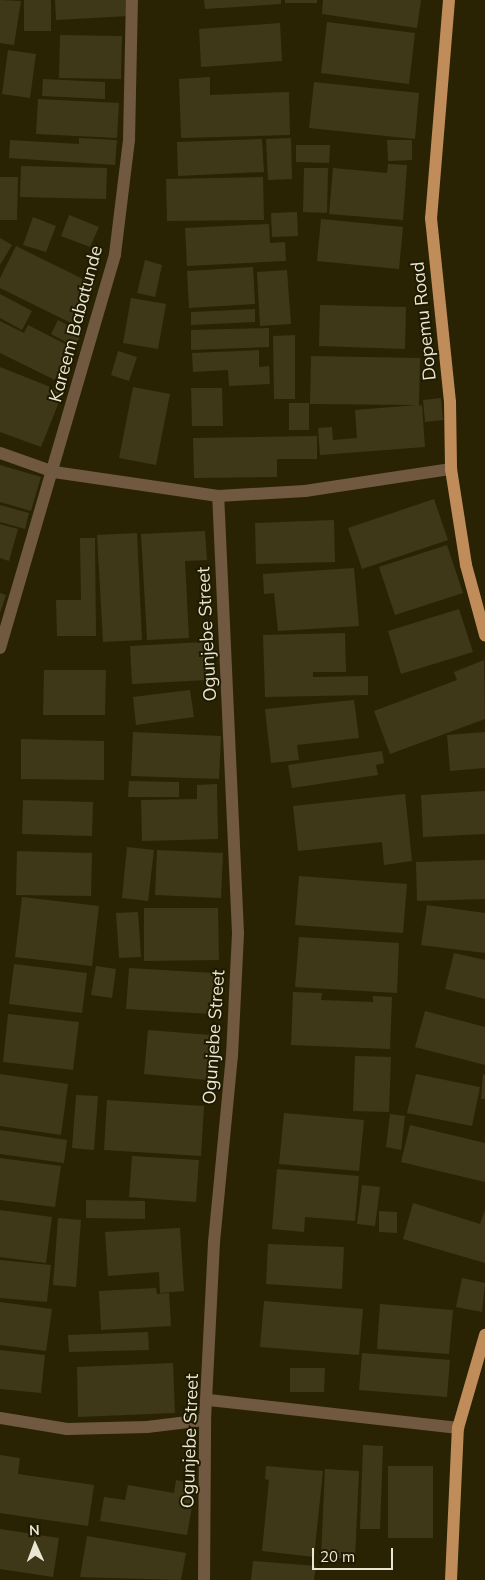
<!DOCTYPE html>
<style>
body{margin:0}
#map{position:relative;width:485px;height:1580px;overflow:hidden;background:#292304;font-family:Mulish,sans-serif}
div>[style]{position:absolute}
.building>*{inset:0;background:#3e3819}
.minor>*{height:12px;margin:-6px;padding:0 6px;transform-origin:6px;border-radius:6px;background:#715840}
.major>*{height:12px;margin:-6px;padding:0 6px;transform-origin:6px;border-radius:6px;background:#c08c59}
span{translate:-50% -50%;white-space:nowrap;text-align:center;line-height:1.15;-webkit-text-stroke:4px #201a00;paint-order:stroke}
.street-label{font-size:18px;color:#e9e6d4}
.north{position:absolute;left:10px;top:1520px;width:50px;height:50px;-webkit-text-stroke:4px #201a00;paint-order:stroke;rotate:358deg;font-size:14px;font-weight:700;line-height:20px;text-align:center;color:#e9e6d4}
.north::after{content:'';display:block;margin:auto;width:18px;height:22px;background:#e9e6d4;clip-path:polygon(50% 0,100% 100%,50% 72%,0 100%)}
.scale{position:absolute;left:312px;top:1548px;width:81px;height:22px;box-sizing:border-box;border:2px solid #e9e6d4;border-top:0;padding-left:6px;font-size:15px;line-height:18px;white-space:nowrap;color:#e9e6d4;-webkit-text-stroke:4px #201a00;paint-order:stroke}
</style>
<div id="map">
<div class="building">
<i style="clip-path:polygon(0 0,21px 1px,14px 45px,0 43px)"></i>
<i style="clip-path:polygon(24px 0,51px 0,51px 31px,24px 31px)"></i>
<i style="clip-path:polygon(55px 0,128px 0,128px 16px,56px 20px)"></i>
<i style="clip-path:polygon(204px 0,281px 0,281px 4px,205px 9px)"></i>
<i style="clip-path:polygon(285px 0,317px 0,317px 3px,285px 3px)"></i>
<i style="clip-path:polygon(323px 0,421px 0,417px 28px,322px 14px)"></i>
<i style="clip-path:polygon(327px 22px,415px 33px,409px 84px,321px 73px)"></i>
<i style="clip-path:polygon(280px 23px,282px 61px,201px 67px,199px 29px)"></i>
<i style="clip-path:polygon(60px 35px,122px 36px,121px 79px,59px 78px)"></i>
<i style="clip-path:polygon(8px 50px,36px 54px,30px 98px,2px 94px)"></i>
<i style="clip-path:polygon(210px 77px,210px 95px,289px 92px,290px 135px,181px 138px,179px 79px)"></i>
<i style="clip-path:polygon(43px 79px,105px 82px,105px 99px,42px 96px)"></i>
<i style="clip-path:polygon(314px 82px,419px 93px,415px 139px,309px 128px)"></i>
<i style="clip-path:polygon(38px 99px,119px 103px,117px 138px,36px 134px)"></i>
<i style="clip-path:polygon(79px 138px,117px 140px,115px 165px,9px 158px,10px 140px,79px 144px)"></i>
<i style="clip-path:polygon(291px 138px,292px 179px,268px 180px,266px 139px)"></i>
<i style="clip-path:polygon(262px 139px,264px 172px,178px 176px,177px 142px)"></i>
<i style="clip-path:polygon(387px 140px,412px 140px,412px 160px,388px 161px)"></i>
<i style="clip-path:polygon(296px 145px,330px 145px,329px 163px,296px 162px)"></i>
<i style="clip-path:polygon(388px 164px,407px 165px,403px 220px,329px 214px,333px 168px,387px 173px)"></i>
<i style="clip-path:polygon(21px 166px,107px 168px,106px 199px,20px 197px)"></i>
<i style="clip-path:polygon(304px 168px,328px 168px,327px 213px,303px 212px)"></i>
<i style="clip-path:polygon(0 177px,18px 177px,17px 220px,0 220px)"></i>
<i style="clip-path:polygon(263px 177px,264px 220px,167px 221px,166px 179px)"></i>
<i style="clip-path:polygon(297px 212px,298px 236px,272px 237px,271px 213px)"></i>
<i style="clip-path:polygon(69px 215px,99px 227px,90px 247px,61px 236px)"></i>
<i style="clip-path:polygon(33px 217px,56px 226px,46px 252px,23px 245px)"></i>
<i style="clip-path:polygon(321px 219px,403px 227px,399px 269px,317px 261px)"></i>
<i style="clip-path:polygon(269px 224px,270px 243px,285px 242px,286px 261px,187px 266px,185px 228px)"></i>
<i style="clip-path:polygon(0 238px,12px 245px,0 265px)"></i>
<i style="clip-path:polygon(16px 246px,95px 285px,75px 325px,0 288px,0 278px)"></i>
<i style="clip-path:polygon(145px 260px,162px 265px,155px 297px,137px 293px)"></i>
<i style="clip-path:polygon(253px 267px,255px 304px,189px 308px,187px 271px)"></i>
<i style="clip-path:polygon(287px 270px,291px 324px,260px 326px,257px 272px)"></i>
<i style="clip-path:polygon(0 294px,32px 311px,22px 330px,0 318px)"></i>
<i style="clip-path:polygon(131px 298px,166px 304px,158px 349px,123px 343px)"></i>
<i style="clip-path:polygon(320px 305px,406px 307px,405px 349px,319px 346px)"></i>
<i style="clip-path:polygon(255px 309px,255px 322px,191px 325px,191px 312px)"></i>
<i style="clip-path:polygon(58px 320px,82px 333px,75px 347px,51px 334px)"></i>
<i style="clip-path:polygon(0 321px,24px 333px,28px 325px,71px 347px,55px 380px,0 353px)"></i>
<i style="clip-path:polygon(269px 328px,269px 347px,191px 350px,191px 330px)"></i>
<i style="clip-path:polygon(295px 335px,295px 399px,274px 399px,273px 336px)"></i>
<i style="clip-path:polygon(259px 350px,259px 367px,269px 366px,270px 384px,229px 386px,228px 370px,193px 372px,192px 353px)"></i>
<i style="clip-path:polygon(118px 351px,137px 357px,129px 381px,111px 375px)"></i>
<i style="clip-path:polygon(311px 356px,420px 358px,419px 406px,422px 405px,425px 447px,320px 455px,318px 428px,332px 427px,333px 440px,357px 438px,355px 410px,417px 405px,310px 404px)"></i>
<i style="clip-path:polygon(0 367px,63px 392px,41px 447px,0 432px)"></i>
<i style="clip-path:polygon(133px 387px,170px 394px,156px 465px,119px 458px)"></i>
<i style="clip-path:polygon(191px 388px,222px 388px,223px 426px,192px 426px)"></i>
<i style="clip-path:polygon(441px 398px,443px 420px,425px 422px,423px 400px)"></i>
<i style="clip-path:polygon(289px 403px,309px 403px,309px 430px,289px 430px)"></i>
<i style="clip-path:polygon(317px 436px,317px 459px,277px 459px,277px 477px,194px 478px,193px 438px)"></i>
<i style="clip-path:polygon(0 465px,41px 477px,31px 511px,0 502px)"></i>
<i style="clip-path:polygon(434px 499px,448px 540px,362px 569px,348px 528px)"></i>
<i style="clip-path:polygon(0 505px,29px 513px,25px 529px,0 522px)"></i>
<i style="clip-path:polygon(334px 520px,335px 562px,256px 564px,255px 523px)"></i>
<i style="clip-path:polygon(0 524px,18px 529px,9px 561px,0 558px)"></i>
<i style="clip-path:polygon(205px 531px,207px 560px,185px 561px,189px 638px,147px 640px,141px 534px)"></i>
<i style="clip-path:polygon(137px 533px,142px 640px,103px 642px,97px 535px)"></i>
<i style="clip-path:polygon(80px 538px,95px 538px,96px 636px,57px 636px,56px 600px,81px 600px)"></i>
<i style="clip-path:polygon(447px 545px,463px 593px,395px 615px,379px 567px)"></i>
<i style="clip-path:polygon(354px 568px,359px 626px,278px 631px,274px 593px,264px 594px,263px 574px)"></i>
<i style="clip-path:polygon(0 593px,6px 595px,0 613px)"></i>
<i style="clip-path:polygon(459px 609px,473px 652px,401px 674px,388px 631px)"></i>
<i style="clip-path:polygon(345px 633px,346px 672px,313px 672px,313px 677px,368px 676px,368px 695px,265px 697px,263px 635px)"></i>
<i style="clip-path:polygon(204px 642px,207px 680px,132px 684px,130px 646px)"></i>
<i style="clip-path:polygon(484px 660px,485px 719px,390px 754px,374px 711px,457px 680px,454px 672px)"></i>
<i style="clip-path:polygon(44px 670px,106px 670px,105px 715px,43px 715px)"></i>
<i style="clip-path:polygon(190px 690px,194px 717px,136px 725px,133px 697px)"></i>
<i style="clip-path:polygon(354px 700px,359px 738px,297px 745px,299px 760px,271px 763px,265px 709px)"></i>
<i style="clip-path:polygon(133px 732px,221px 736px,219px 779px,131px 776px)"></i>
<i style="clip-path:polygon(485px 732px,485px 768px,450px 771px,447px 735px)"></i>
<i style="clip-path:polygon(21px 739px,104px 741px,104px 780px,21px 779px)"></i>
<i style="clip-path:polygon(382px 751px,384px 763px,376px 765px,378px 775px,292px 788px,288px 765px)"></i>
<i style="clip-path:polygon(129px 781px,179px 782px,179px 797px,128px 797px)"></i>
<i style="clip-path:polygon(217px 784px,218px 839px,142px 841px,141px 800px,197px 799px,197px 785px)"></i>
<i style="clip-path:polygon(485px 791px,485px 834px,423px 837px,421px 795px)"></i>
<i style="clip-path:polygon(405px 794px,412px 861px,384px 865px,382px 842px,298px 851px,293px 806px)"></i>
<i style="clip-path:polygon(23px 800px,93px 802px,92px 836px,22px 834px)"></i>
<i style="clip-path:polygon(127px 847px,154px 850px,148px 901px,122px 898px)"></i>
<i style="clip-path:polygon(157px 850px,223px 853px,221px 898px,155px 895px)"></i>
<i style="clip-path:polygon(17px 851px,92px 853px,91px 896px,16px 895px)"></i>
<i style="clip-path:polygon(485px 860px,485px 899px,417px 901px,416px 862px)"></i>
<i style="clip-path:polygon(299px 876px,407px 884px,403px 933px,295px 925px)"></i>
<i style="clip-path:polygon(22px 897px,99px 906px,92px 966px,15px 957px)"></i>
<i style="clip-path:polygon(427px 905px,485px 913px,485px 953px,421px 945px)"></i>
<i style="clip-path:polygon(144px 908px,218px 908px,219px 960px,144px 961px)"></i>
<i style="clip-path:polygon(138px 912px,141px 957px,119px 958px,116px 913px)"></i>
<i style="clip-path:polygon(299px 937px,399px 943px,397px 993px,295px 987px)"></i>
<i style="clip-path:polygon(454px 953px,485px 960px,485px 999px,445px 989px)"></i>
<i style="clip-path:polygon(14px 964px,87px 973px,82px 1013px,9px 1004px)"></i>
<i style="clip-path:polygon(96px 966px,116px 969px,112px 998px,91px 995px)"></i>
<i style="clip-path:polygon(129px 968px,214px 973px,211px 1014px,126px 1009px)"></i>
<i style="clip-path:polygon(293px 992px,322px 993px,321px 1000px,373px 1002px,373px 996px,392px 997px,390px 1049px,291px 1045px)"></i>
<i style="clip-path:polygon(425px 1011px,485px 1027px,485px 1065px,415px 1047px)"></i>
<i style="clip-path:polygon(8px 1014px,79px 1022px,73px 1070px,3px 1062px)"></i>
<i style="clip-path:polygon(148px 1030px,211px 1035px,207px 1080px,144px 1074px)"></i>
<i style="clip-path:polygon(355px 1056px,391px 1057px,389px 1112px,353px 1111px)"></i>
<i style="clip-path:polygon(0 1074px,68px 1084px,61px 1135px,0 1126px)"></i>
<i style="clip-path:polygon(416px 1074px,480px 1087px,472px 1126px,407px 1113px)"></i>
<i style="clip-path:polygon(483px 1074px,485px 1075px,485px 1099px,481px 1099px)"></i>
<i style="clip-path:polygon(76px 1095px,98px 1096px,94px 1150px,72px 1148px)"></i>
<i style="clip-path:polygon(107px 1100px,204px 1106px,201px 1156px,104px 1150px)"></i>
<i style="clip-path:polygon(284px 1113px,364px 1120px,359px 1171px,279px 1164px)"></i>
<i style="clip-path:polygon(390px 1114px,405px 1116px,401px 1150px,386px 1147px)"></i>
<i style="clip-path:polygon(410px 1125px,485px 1143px,485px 1182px,401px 1162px)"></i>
<i style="clip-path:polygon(0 1130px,67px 1140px,64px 1163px,0 1154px)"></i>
<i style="clip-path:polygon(132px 1156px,199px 1160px,196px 1202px,129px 1197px)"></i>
<i style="clip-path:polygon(0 1158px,61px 1166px,55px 1207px,0 1200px)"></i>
<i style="clip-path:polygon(277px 1169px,359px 1176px,355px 1221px,305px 1217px,304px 1232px,272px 1229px)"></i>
<i style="clip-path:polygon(362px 1185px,380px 1187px,375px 1226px,357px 1224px)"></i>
<i style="clip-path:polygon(86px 1200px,145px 1201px,145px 1219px,86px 1218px)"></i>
<i style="clip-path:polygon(413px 1203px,480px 1224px,485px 1210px,485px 1263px,403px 1239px)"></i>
<i style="clip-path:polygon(0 1210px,52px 1217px,46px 1263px,0 1257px)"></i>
<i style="clip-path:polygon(379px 1211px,397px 1212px,397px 1233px,379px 1232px)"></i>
<i style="clip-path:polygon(58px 1218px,81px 1220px,76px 1287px,53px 1285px)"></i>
<i style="clip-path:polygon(180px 1228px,184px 1291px,160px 1293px,159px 1272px,108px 1276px,105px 1232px)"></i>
<i style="clip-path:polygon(268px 1244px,344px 1247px,342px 1289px,266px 1284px)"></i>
<i style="clip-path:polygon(0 1260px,51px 1265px,47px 1302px,0 1298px)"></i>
<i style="clip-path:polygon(462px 1278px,485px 1283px,482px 1312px,456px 1307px)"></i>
<i style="clip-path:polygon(156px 1288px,157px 1294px,169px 1293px,171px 1326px,101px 1330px,99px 1291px)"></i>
<i style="clip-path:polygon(264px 1301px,363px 1309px,359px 1355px,260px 1347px)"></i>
<i style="clip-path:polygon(0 1302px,52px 1309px,46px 1351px,0 1345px)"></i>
<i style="clip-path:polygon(380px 1304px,453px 1310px,449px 1354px,377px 1349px)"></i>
<i style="clip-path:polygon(148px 1332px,149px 1350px,69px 1352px,68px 1335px)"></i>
<i style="clip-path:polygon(0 1350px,45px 1355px,41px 1393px,0 1389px)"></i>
<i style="clip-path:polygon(362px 1353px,450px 1360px,447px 1397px,359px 1390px)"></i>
<i style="clip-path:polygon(173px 1363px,175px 1413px,78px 1417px,77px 1367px)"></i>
<i style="clip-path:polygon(290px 1368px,325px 1368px,324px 1392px,290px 1392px)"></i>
<i style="clip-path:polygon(363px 1445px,383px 1446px,380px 1529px,360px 1529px)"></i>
<i style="clip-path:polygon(0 1455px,20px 1458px,18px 1474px,94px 1485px,88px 1526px,0 1513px)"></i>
<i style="clip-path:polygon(266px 1466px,323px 1471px,314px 1557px,262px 1551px,269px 1480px,265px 1479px)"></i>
<i style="clip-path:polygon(388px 1466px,433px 1466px,433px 1538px,388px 1538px)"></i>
<i style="clip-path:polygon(325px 1469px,359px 1471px,355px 1559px,321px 1557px)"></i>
<i style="clip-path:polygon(176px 1480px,196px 1484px,187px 1535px,100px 1521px,104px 1497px,125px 1500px,128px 1485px,174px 1493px)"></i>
<i style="clip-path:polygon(0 1529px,59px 1538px,53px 1577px,0 1569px)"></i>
<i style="clip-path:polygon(87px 1536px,186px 1553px,181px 1580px,80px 1577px)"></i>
<i style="clip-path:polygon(253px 1561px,316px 1566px,314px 1580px,251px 1580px)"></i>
</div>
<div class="minor">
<i style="left:0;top:453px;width:57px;rotate:19.4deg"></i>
<i style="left:54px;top:472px;width:166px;rotate:8.3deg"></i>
<i style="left:218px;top:496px;width:87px;rotate:-3.3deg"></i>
<i style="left:305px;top:491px;width:148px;rotate:-8.6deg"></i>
<i style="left:0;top:648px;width:410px;rotate:-73.7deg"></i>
<i style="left:115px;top:254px;width:115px;rotate:-83deg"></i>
<i style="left:129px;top:140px;width:140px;rotate:-88.8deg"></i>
<i style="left:209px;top:1400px;width:251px;rotate:6.4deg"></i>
<i style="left:0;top:1418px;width:68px;rotate:9.3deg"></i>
<i style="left:67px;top:1429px;width:80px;rotate:-1.4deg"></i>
<i style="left:147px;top:1427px;width:58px;rotate:-6.9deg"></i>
<i style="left:204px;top:1580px;width:160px;rotate:-89.6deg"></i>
<i style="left:205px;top:1420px;width:178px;rotate:-87.1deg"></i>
<i style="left:214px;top:1242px;width:187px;rotate:-84.5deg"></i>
<i style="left:232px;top:1056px;width:123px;rotate:-87.2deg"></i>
<i style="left:238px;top:933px;width:437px;rotate:-92.6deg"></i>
</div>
<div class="major">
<i style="left:449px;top:0;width:219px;rotate:94.7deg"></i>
<i style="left:431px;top:218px;width:185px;rotate:84.1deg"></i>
<i style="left:450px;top:402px;width:67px;rotate:89.1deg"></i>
<i style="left:451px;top:469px;width:97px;rotate:81.1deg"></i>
<i style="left:466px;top:565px;width:73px;rotate:74.8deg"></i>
<i style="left:451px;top:1580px;width:152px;rotate:-87.4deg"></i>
<i style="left:458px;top:1428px;width:97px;rotate:-73.8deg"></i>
</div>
<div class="street-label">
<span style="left:424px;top:321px;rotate:-96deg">Dopemu Road</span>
<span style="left:76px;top:324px;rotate:-75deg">Kareem Babatunde</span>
<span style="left:207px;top:634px;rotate:-93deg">Ogunjebe Street</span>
<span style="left:214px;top:1037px;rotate:-86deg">Ogunjebe Street</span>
<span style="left:190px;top:1441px;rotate:-88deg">Ogunjebe Street</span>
</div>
<div class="north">N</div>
<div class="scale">20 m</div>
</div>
